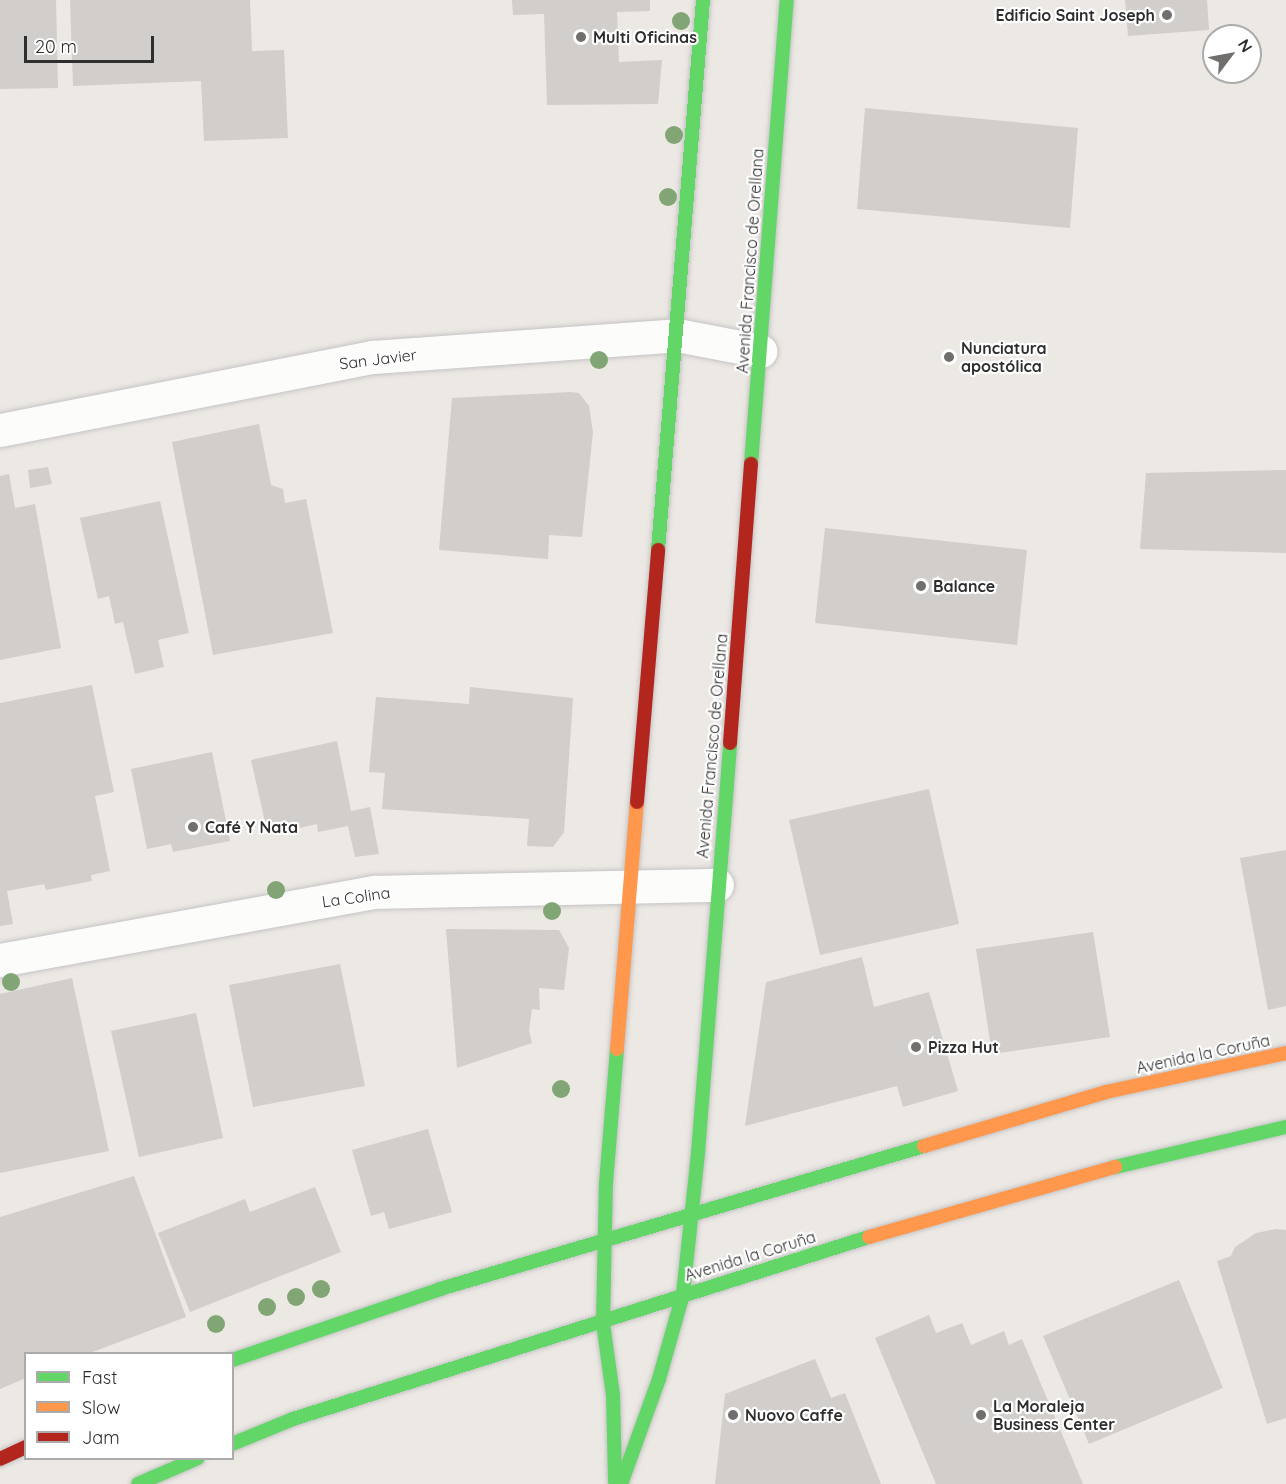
<!DOCTYPE html>
<meta charset="utf-8">
<style>
body{margin:0}
#map{position:relative;width:1286px;height:1484px;overflow:hidden;background:#ece8e4;font-family:Quicksand,sans-serif}
div>[style]{position:absolute}
.building>*{inset:0;background:#d1cecb}
.roads{filter:drop-shadow(0 0 2px #c5c4c5) drop-shadow(0 0 2px #c5c4c5)}
.street>*{height:33px;margin:-16.5px;padding:0 16.5px;transform-origin:16.5px;border-radius:16.5px;background:#fcfcfb}
.fast>*{height:14px;margin:-7px;padding:0 7px;transform-origin:7px;border-radius:7px;background:#63d668}
.slow>*{height:14px;margin:-7px;padding:0 7px;transform-origin:7px;border-radius:7px;background:#ff974d}
.jam>*{height:14px;margin:-7px;padding:0 7px;transform-origin:7px;border-radius:7px;background:#b3261e}
.trees>*{width:18px;height:18px;margin:-9px;border-radius:50%;background:#82a575}
.dots>*{width:16px;height:16px;translate:-50% -50%;box-sizing:border-box;border:3px solid #fff;border-radius:50%}
span{translate:-50% -50%;white-space:nowrap;text-align:center;line-height:1.15;-webkit-text-stroke:4.5px #fff;paint-order:stroke}
.poi-label{font-size:16px;color:#2e2e2e;font-weight:700}
.right{translate:-100% -50%;text-align:right}
.left{translate:0 -50%;text-align:left}
.street-label{font-size:16px;color:#2e2e2e}
.legend{position:absolute;left:24px;top:1352px;width:210px;height:108px;box-sizing:border-box;background:#fff;border:2px solid #ababab;margin:0;padding:8px 10px;list-style:none;font-size:18px;color:#2e2e2e}
.legend li{display:flex;align-items:center;gap:12px;height:30px}
.legend b{width:30px;border:2px solid #ababab}
.north{position:absolute;left:1202px;top:24px;width:60px;height:60px;box-sizing:border-box;background:#fff;border:2px solid #ababab;border-radius:50%;rotate:58deg;font-size:16px;font-weight:700;line-height:24px;text-align:center;color:#2e2e2e}
.north::after{content:'';display:block;margin:auto;width:21px;height:27px;background:#706f6e;clip-path:polygon(50% 0,100% 100%,50% 72%,0 100%)}
.scale{position:absolute;left:24px;top:36px;width:130px;height:27px;box-sizing:border-box;border:3px solid #2e2e2e;border-top:0;padding-left:8px;font-size:18px;line-height:21px;white-space:nowrap;color:#2e2e2e;-webkit-text-stroke:4px #fff;paint-order:stroke}
</style>
<div id="map">
<div class="building">
<i style="clip-path:polygon(0 0,56px 0,58px 88px,0 89px)"></i>
<i style="clip-path:polygon(70px 0,250px 0,252px 51px,284px 50px,288px 138px,204px 141px,201px 81px,73px 86px)"></i>
<i style="clip-path:polygon(512px 0,650px 0,650px 11px,617px 12px,619px 62px,662px 60px,658px 104px,547px 105px,544px 14px,513px 15px)"></i>
<i style="clip-path:polygon(1125px 0,1207px 0,1209px 30px,1128px 36px)"></i>
<i style="clip-path:polygon(865px 108px,1078px 128px,1070px 228px,857px 209px)"></i>
<i style="clip-path:polygon(571px 392px,579px 393px,589px 406px,593px 432px,582px 537px,549px 535px,548px 559px,439px 550px,452px 398px)"></i>
<i style="clip-path:polygon(259px 424px,271px 485px,283px 489px,285px 503px,306px 499px,333px 633px,213px 655px,172px 442px)"></i>
<i style="clip-path:polygon(48px 467px,52px 484px,30px 488px,28px 470px)"></i>
<i style="clip-path:polygon(1286px 470px,1286px 553px,1140px 549px,1146px 473px)"></i>
<i style="clip-path:polygon(9px 474px,15px 508px,35px 504px,61px 648px,0 660px,0 476px)"></i>
<i style="clip-path:polygon(160px 501px,189px 633px,158px 640px,164px 667px,135px 674px,123px 622px,115px 624px,109px 596px,98px 599px,80px 518px)"></i>
<i style="clip-path:polygon(825px 528px,1027px 550px,1017px 645px,815px 623px)"></i>
<i style="clip-path:polygon(92px 685px,114px 792px,95px 796px,110px 871px,91px 875px,92px 881px,46px 890px,44px 884px,7px 891px,13px 924px,0 926px,0 703px)"></i>
<i style="clip-path:polygon(470px 687px,573px 698px,564px 832px,553px 847px,527px 846px,529px 819px,382px 809px,385px 773px,369px 772px,376px 697px,469px 704px)"></i>
<i style="clip-path:polygon(337px 741px,351px 811px,370px 807px,379px 854px,355px 857px,348px 826px,318px 832px,317px 824px,268px 835px,251px 760px)"></i>
<i style="clip-path:polygon(212px 752px,230px 841px,173px 852px,171px 844px,147px 849px,131px 769px)"></i>
<i style="clip-path:polygon(929px 789px,959px 924px,820px 955px,789px 820px)"></i>
<i style="clip-path:polygon(1286px 850px,1286px 1006px,1268px 1010px,1240px 858px)"></i>
<i style="clip-path:polygon(446px 929px,559px 930px,569px 948px,564px 990px,539px 988px,540px 1010px,532px 1009px,529px 1030px,532px 1043px,457px 1068px)"></i>
<i style="clip-path:polygon(1093px 932px,1110px 1037px,992px 1054px,976px 949px)"></i>
<i style="clip-path:polygon(862px 957px,874px 1007px,929px 992px,958px 1091px,903px 1107px,897px 1086px,745px 1126px,766px 982px)"></i>
<i style="clip-path:polygon(340px 964px,365px 1086px,253px 1107px,229px 985px)"></i>
<i style="clip-path:polygon(72px 978px,109px 1151px,0 1173px,0 994px)"></i>
<i style="clip-path:polygon(196px 1013px,223px 1138px,139px 1157px,111px 1031px)"></i>
<i style="clip-path:polygon(428px 1129px,452px 1212px,389px 1229px,384px 1212px,371px 1216px,352px 1150px)"></i>
<i style="clip-path:polygon(134px 1176px,186px 1317px,87px 1354px,26px 1354px,26px 1378px,0 1389px,0 1217px)"></i>
<i style="clip-path:polygon(315px 1187px,341px 1252px,190px 1312px,158px 1233px,245px 1199px,250px 1212px)"></i>
<i style="clip-path:polygon(1276px 1229px,1286px 1230px,1286px 1418px,1267px 1424px,1217px 1261px,1231px 1256px,1235px 1247px,1256px 1233px)"></i>
<i style="clip-path:polygon(1179px 1280px,1223px 1388px,1089px 1444px,1043px 1336px)"></i>
<i style="clip-path:polygon(929px 1315px,936px 1333px,962px 1323px,971px 1345px,1004px 1331px,1009px 1345px,1022px 1339px,1083px 1484px,936px 1484px,875px 1338px)"></i>
<i style="clip-path:polygon(815px 1359px,831px 1398px,845px 1393px,881px 1484px,715px 1484px,725px 1394px)"></i>
</div>
<div class="roads">
<div class="street">
<i style="left:0;top:430px;width:380px;rotate:-11.1deg"></i>
<i style="left:373px;top:357px;width:305px;rotate:-4.1deg"></i>
<i style="left:677px;top:335px;width:85px;rotate:10.9deg"></i>
<i style="left:0;top:960px;width:380px;rotate:-10.3deg"></i>
<i style="left:374px;top:892px;width:343px;rotate:-1.2deg"></i>
</div>
<div class="fast">
<i style="left:751px;top:464px;width:465px;rotate:-85.6deg"></i>
<i style="left:658px;top:550px;width:552px;rotate:-85.32deg"></i>
<i style="left:1115px;top:1167px;width:176px;rotate:-13.2deg"></i>
<i style="left:232px;top:1360px;width:220px;rotate:-18.8deg"></i>
<i style="left:440px;top:1289px;width:505px;rotate:-16.46deg"></i>
<i style="left:232px;top:1444px;width:66px;rotate:-22.3deg"></i>
<i style="left:293px;top:1419px;width:604px;rotate:-17.54deg"></i>
<i style="left:615px;top:1481px;width:86px;rotate:-91.3deg"></i>
<i style="left:613px;top:1395px;width:73px;rotate:-97.9deg"></i>
<i style="left:603px;top:1323px;width:140px;rotate:-88.8deg"></i>
<i style="left:606px;top:1183px;width:134px;rotate:-85.3deg"></i>
<i style="left:138px;top:1484px;width:65px;rotate:-23.4deg"></i>
<i style="left:621px;top:1484px;width:112px;rotate:-70.1deg"></i>
<i style="left:659px;top:1379px;width:88px;rotate:-74.2deg"></i>
<i style="left:683px;top:1294px;width:142px;rotate:-83.9deg"></i>
<i style="left:698px;top:1153px;width:411px;rotate:-85.5deg"></i>
</div>
<div class="slow">
<i style="left:617px;top:1049px;width:248px;rotate:-85.4deg"></i>
<i style="left:924px;top:1146px;width:190px;rotate:-16.5deg"></i>
<i style="left:1106px;top:1092px;width:184px;rotate:-12.2deg"></i>
<i style="left:869px;top:1237px;width:256px;rotate:-15.9deg"></i>
</div>
<div class="jam">
<i style="left:730px;top:743px;width:280px;rotate:-85.7deg"></i>
<i style="left:637px;top:802px;width:253px;rotate:-85.2deg"></i>
<i style="left:0;top:1459px;width:29px;rotate:-25deg"></i>
</div>
</div>
<div class="trees">
<i style="left:681px;top:21px"></i>
<i style="left:674px;top:135px"></i>
<i style="left:668px;top:197px"></i>
<i style="left:599px;top:360px"></i>
<i style="left:276px;top:890px"></i>
<i style="left:552px;top:911px"></i>
<i style="left:11px;top:982px"></i>
<i style="left:561px;top:1089px"></i>
<i style="left:321px;top:1289px"></i>
<i style="left:296px;top:1297px"></i>
<i style="left:267px;top:1307px"></i>
<i style="left:216px;top:1324px"></i>
</div>
<div class="dots">
<i style="left:1167px;top:15px;background:#706f6e"></i>
<i style="left:581px;top:37px;background:#706f6e"></i>
<i style="left:949px;top:357px;background:#706f6e"></i>
<i style="left:921px;top:586px;background:#706f6e"></i>
<i style="left:193px;top:827px;background:#706f6e"></i>
<i style="left:916px;top:1047px;background:#706f6e"></i>
<i style="left:733px;top:1415px;background:#706f6e"></i>
<i style="left:981px;top:1415px;background:#706f6e"></i>
</div>
<div class="poi-label">
<span class="right" style="left:1155px;top:15px">Edificio Saint Joseph</span>
<span class="left" style="left:593px;top:37px">Multi Oficinas</span>
<span class="left" style="left:961px;top:357px">Nunciatura<br>apostólica</span>
<span class="left" style="left:933px;top:586px">Balance</span>
<span class="left" style="left:205px;top:827px">Café Y Nata</span>
<span class="left" style="left:928px;top:1047px">Pizza Hut</span>
<span class="left" style="left:993px;top:1415px">La Moraleja<br>Business Center</span>
<span class="left" style="left:745px;top:1415px">Nuovo Caffe</span>
</div>
<div class="street-label">
<span style="left:750px;top:261px;rotate:-86deg">Avenida Francisco de Orellana</span>
<span style="left:378px;top:359px;rotate:-7deg">San Javier</span>
<span style="left:712px;top:746px;rotate:-85deg">Avenida Francisco de Orellana</span>
<span style="left:356px;top:897px;rotate:-8deg">La Colina</span>
<span style="left:1203px;top:1054px;rotate:-12deg">Avenida la Coruña</span>
<span style="left:750px;top:1256px;rotate:-17deg">Avenida la Coruña</span>
</div>
<ul class="legend">
<li><b style="height:8px;background:#63d668"></b>Fast</li>
<li><b style="height:8px;background:#ff974d"></b>Slow</li>
<li><b style="height:8px;background:#b3261e"></b>Jam</li>
</ul>
<div class="north">N</div>
<div class="scale">20 m</div>
</div>
